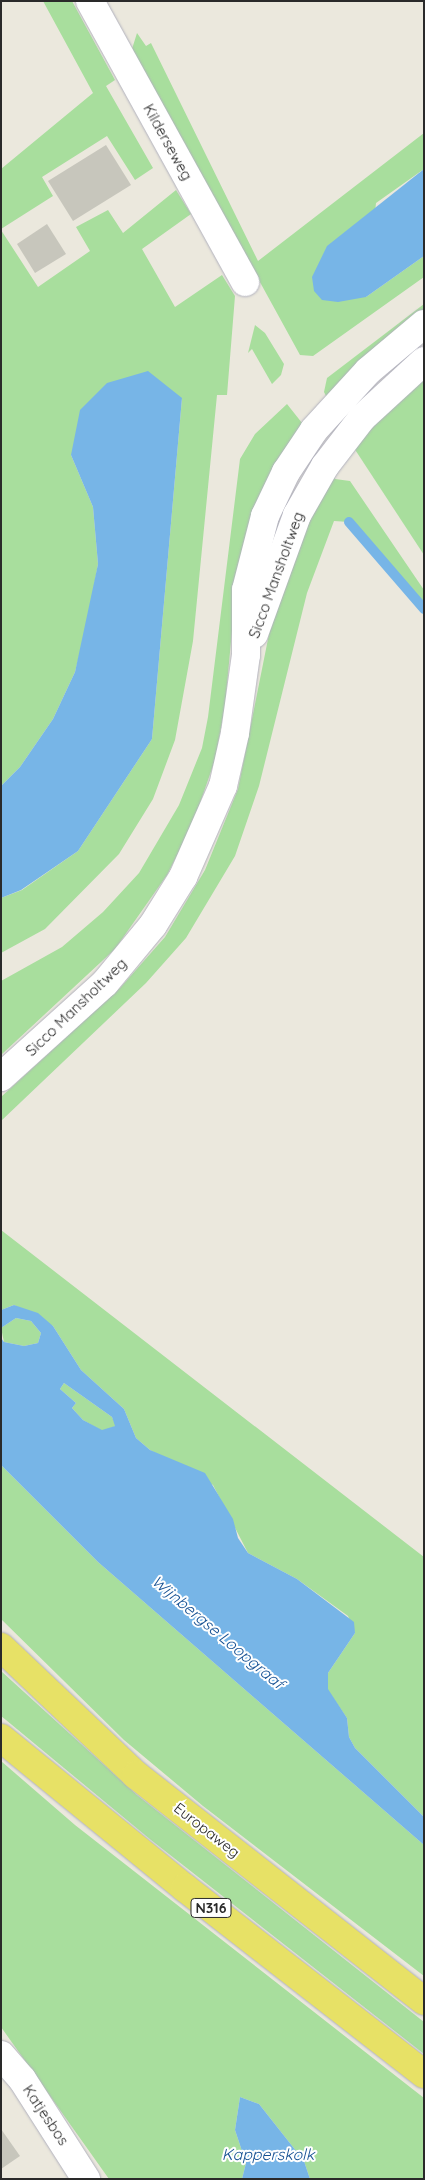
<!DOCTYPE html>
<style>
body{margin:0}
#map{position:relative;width:425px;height:2180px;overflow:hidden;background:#ebe8dd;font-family:Quicksand,sans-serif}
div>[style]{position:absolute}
.green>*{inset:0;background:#a8de9d}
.water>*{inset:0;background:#77b5e7}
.stream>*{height:10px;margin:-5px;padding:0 5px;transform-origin:5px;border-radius:5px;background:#77b5e7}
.building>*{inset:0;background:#c7c6bc}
.roads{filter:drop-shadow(0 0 1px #b1b1bd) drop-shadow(0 0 1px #b1b1bd)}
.minor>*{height:28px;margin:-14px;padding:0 14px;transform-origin:14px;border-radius:14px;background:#fff}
.tertiary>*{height:28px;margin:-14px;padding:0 14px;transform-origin:14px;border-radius:14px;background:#fff}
.primary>*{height:28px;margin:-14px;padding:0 14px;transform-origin:14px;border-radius:14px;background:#e7e166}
span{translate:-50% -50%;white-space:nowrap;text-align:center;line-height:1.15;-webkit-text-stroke:4px #fff;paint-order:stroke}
.shield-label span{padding:1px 4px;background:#fff;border:1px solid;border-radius:4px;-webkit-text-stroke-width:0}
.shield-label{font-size:14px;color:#2a2a2a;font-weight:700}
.street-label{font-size:15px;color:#2a2a2a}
.water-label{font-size:16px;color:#165193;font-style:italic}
.frame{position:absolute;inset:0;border:2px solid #2a2a2a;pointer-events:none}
</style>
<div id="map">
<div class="green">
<i style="clip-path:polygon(43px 1px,72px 1px,115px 80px,106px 86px,153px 168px,135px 180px,107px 136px,42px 177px,53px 196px,1px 229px,1px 169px,93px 93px)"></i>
<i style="clip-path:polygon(137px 33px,146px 46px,151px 43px,258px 261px,424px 133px,424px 169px,376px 203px,366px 297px,424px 256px,424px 277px,313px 356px,300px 355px,132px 49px)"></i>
<i style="clip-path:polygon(176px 190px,191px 214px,142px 249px,175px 307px,222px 275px,235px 296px,227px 395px,217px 395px,193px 641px,175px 740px,153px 799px,119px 854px,45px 929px,1px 953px,1px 898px,22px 890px,78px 851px,152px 739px,182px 398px,71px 455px,93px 507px,98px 564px,87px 624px,75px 672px,53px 719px,20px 767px,1px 786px,1px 230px,38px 287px,90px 251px,76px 227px,108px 210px,123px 233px)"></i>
<i style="clip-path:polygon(424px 304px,424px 313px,328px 400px,324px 392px,327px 378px)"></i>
<i style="clip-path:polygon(255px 325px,265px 333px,284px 364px,281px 375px,272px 384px,252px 349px,248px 353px)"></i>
<i style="clip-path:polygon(424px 373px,424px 555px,352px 445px)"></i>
<i style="clip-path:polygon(287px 404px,306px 428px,233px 620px,225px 706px,215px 760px,192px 826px,167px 875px,115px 949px,1px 1055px,1px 981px,62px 947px,103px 912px,139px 873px,179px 805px,202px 748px,208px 717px,240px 459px,255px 434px)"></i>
<i style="clip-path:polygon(331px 472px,335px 479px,350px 481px,424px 590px,424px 609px,349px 522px,334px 521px,307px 593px,259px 786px,235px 856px,186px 938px,146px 983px,1px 1121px,1px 1097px,120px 988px,165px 937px,205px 870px,238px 789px,279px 584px)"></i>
<i style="clip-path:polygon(1px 1230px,424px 1557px,424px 1817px,355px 1748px,349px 1737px,347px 1718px,327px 1689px,328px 1673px,355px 1633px,348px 1616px,297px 1579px,248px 1553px,213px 1485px,150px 1450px,136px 1438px,124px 1409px,81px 1370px,53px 1326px,14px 1305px,1px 1310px)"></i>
<i style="clip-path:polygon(16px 1318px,31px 1321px,41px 1333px,38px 1343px,24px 1346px,4px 1342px,1px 1328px)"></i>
<i style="clip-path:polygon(64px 1383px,112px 1417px,116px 1426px,102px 1431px,83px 1420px,72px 1408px,76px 1403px,60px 1389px)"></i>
<i style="clip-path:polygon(1px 1465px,98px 1562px,424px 1845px,424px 1976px,203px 1806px,124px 1740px,1px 1619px)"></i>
<i style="clip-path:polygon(1px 1671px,137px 1795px,424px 2022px,424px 2054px,151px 1840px,6px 1720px,1px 1716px)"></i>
<i style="clip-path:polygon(1px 1761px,75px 1825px,424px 2098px,424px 2179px,310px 2179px,304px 2161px,259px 2104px,240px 2097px,235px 2130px,246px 2163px,242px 2179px,109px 2179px,1px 2027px)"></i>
</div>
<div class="water">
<i style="clip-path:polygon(424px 169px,424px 256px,366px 297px,338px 302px,322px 300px,314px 291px,312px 277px,327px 246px)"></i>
<i style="clip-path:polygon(148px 371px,182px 398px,152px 739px,78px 851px,21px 890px,1px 898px,1px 786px,20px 767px,53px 719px,75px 672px,98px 564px,93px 507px,71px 455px,80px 410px,107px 383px)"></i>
<i style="clip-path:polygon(evenodd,14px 1305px,38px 1313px,53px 1326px,81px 1370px,124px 1409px,136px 1438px,150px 1450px,205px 1473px,233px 1519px,238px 1538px,248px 1553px,297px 1579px,354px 1622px,355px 1633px,328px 1673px,328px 1689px,347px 1718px,349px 1737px,355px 1748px,424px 1817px,424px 1845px,98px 1562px,1px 1465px,1px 1338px,4px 1342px,24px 1346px,38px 1343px,41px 1333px,31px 1321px,16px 1318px,1px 1328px,1px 1310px,14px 1305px,64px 1383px,112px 1417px,115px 1426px,102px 1430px,83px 1420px,72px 1408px,76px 1403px,60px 1389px,64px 1383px)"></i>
<i style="clip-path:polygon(240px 2097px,259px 2104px,304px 2161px,310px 2179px,242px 2179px,246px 2163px,235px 2130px)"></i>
</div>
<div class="stream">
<i style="left:349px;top:522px;width:115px;rotate:49.2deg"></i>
</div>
<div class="building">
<i style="clip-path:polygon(106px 145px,131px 185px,73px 221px,48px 181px)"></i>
<i style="clip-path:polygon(47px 224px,66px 254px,35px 273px,17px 244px)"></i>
<i style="clip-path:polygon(1px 2129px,20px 2156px,1px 2169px)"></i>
</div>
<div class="roads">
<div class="minor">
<i style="left:90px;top:1px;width:321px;rotate:61.1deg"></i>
<i style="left:1px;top:2055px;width:32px;rotate:49deg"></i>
<i style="left:22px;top:2079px;width:119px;rotate:57.4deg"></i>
</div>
<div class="tertiary">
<i style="left:254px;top:634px;width:127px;rotate:-70.1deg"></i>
<i style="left:297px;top:515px;width:56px;rotate:-60.3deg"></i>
<i style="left:325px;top:466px;width:61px;rotate:-52.4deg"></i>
<i style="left:362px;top:418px;width:84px;rotate:-42.6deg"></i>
<i style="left:1px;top:1077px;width:140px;rotate:-42.1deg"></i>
<i style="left:105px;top:983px;width:75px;rotate:-50.4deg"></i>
<i style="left:153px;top:925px;width:57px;rotate:-58deg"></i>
<i style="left:183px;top:877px;width:99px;rotate:-66.3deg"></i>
<i style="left:223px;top:786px;width:54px;rotate:-77.2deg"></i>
<i style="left:235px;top:733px;width:79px;rotate:-82deg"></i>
<i style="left:246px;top:655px;width:65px;rotate:-90deg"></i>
<i style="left:246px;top:590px;width:76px;rotate:-75.6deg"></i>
<i style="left:265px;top:516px;width:49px;rotate:-64.5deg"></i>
<i style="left:286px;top:472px;width:50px;rotate:-56.3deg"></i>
<i style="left:314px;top:430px;width:80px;rotate:-47.5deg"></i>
<i style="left:368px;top:371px;width:73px;rotate:-40deg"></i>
</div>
<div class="primary">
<i style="left:1px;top:1647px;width:186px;rotate:43.5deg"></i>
<i style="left:136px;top:1775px;width:366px;rotate:38.1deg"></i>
<i style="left:1px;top:1738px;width:237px;rotate:39.2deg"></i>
<i style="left:185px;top:1888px;width:303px;rotate:37.9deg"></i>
</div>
</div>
<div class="shield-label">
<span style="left:211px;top:1908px">N316</span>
</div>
<div class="street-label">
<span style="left:168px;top:142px;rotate:61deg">Kilderseweg</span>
<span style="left:276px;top:575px;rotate:-70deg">Sicco Mansholtweg</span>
<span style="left:76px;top:1007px;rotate:-44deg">Sicco Mansholtweg</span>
<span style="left:207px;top:1830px;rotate:38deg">Europaweg</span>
<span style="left:46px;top:2115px;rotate:56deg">Katjesbos</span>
</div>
<div class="water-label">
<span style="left:218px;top:1632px;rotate:40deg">Wijnbergse Loopgraaf</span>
<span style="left:268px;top:2154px">Kapperskolk</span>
</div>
<div class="frame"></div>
</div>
